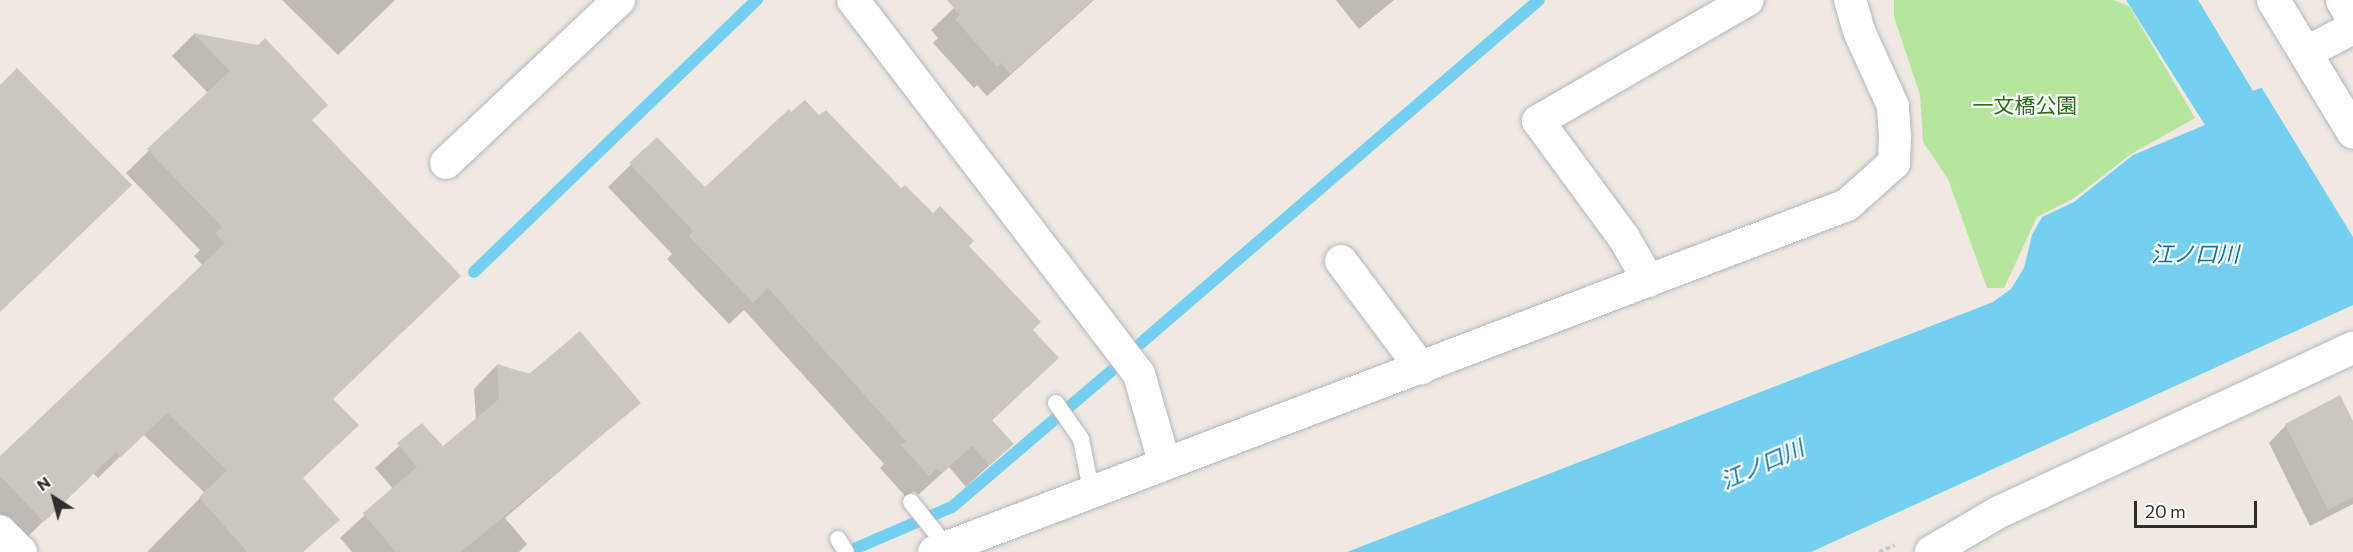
<!DOCTYPE html>
<meta charset="utf-8">
<style>
body{margin:0}
#map{position:relative;width:2353px;height:552px;overflow:hidden;background:#efe9e1;font-family:Commissioner,"Noto Sans JP",sans-serif}
div>[style]{position:absolute}
.green>*{inset:0;background:#b6e59e}
.water>*{inset:0;background:#75cff0}
.pier>*{inset:0;background:#efe9e1}
.shadow>*{inset:0;background:#0003}
.stream>*{height:12px;margin:-6px;padding:0 6px;transform-origin:6px;border-radius:6px;background:#75cff0}
.building>*{inset:0;background:#cbc7bf}
.path>*{height:4px;margin-top:-2px;transform-origin:0;background:repeating-linear-gradient(90deg,#c9c9c9 0 4.5px,transparent 0 7.5px)}
.roads{filter:drop-shadow(0 0 2px #b4b7c1) drop-shadow(0 0 2px #b4b7c1)}
.service>*{height:16px;margin:-8px;padding:0 8px;transform-origin:8px;border-radius:8px;background:#fff}
.minor>*{height:32px;margin:-16px;padding:0 16px;transform-origin:16px;border-radius:16px;background:#fff}
.tertiary>*{height:33px;margin:-16.5px;padding:0 16.5px;transform-origin:16.5px;border-radius:16.5px;background:#fff}
span{translate:-50% -50%;white-space:nowrap;text-align:center;line-height:1.15;-webkit-text-stroke:4.5px #fff;paint-order:stroke}
.park-label{font-size:21px;color:#2c6e1b}
.water-label{font-size:22px;color:#0d6fa3;font-style:italic}
.north{position:absolute;left:24px;top:468px;width:60px;height:60px;-webkit-text-stroke:4px #fff;paint-order:stroke;rotate:324deg;font-size:16px;font-weight:700;line-height:24px;text-align:center;color:#2e2e2e}
.north::after{content:'';display:block;margin:auto;width:21px;height:27px;background:#2e2e2e;clip-path:polygon(50% 0,100% 100%,50% 72%,0 100%)}
.scale{position:absolute;left:2134px;top:501px;width:123px;height:27px;box-sizing:border-box;border:3px solid #2e2e2e;border-top:0;padding-left:8px;font-size:18px;line-height:21px;white-space:nowrap;color:#2e2e2e;-webkit-text-stroke:4px #fff;paint-order:stroke}
</style>
<div id="map">
<div class="green">
<i style="clip-path:polygon(1894px 0,2113px 0,2129px 6px,2195px 118px,2131px 154px,2073px 199px,2037px 217px,2004px 288px,1987px 288px,1948px 179px,1923px 142px,1920px 95px,1894px 17px)"></i>
</div>
<div class="water">
<i style="clip-path:polygon(2126px 0,2198px 0,2253px 91px,2353px 52px,2353px 305px,1811px 552px,1347px 552px,1993px 302px,2011px 289px,2024px 268px,2032px 235px,2042px 217px,2074px 202px,2133px 155px,2205px 125px)"></i>
</div>
<div class="pier">
<i style="clip-path:polygon(2353px 49px,2353px 237px,2260px 85px)"></i>
</div>
<div class="shadow">
<i style="clip-path:polygon(282px 0,395px 0,338px 55px)"></i>
<i style="clip-path:polygon(962px 0,1094px 0,987px 96px,977px 85px,974px 88px,933px 43px,938px 38px,931px 30px)"></i>
<i style="clip-path:polygon(1336px 0,1394px 0,1359px 29px)"></i>
<i style="clip-path:polygon(194px 34px,259px 47px,311px 121px,331px 399px,302px 478px,338px 520px,303px 552px,147px 552px,205px 493px,143px 434px,98px 478px,93px 473px,21px 543px,0 521px,0 458px,203px 266px,194px 256px,200px 250px,126px 173px,208px 93px,172px 56px)"></i>
<i style="clip-path:polygon(657px 139px,705px 189px,901px 190px,967px 246px,1031px 330px,1034px 381px,991px 421px,1012px 444px,966px 487px,949px 467px,918px 495px,914px 491px,906px 497px,880px 468px,884px 464px,744px 310px,729px 324px,667px 259px,672px 254px,608px 187px)"></i>
<i style="clip-path:polygon(497px 365px,639px 403px,505px 518px,527px 544px,519px 552px,352px 552px,340px 538px,393px 489px,375px 468px,422px 425px,443px 448px,476px 420px,474px 389px)"></i>
<i style="clip-path:polygon(2353px 424px,2353px 504px,2310px 526px,2269px 443px,2286px 425px)"></i>
</div>
<div class="stream">
<i style="left:474px;top:272px;width:393px;rotate:-43.9deg"></i>
<i style="left:1141px;top:343px;width:525px;rotate:-40.76deg"></i>
<i style="left:847px;top:552px;width:114px;rotate:-23.2deg"></i>
<i style="left:952px;top:507px;width:209px;rotate:-40.5deg"></i>
</div>
<div class="building">
<i style="clip-path:polygon(947px 0,1093px 0,1010px 74px,1001px 63px,997px 67px,955px 19px,960px 15px)"></i>
<i style="clip-path:polygon(193px 33px,258px 45px,265px 38px,328px 105px,312px 120px,461px 276px,333px 399px,359px 425px,303px 478px,340px 520px,302px 552px,247px 552px,199px 497px,227px 470px,167px 413px,121px 457px,116px 452px,44px 522px,0 476px,0 456px,225px 243px,215px 233px,222px 227px,147px 149px,230px 71px)"></i>
<i style="clip-path:polygon(17px 68px,132px 185px,0 312px,0 85px)"></i>
<i style="clip-path:polygon(805px 100px,819px 115px,826px 110px,901px 188px,905px 185px,933px 213px,940px 206px,974px 241px,969px 246px,1041px 322px,1033px 330px,1059px 358px,992px 420px,1014px 444px,990px 465px,972px 446px,942px 473px,937px 469px,929px 476px,901px 445px,906px 441px,768px 288px,753px 303px,689px 236px,693px 231px,629px 163px,657px 137px,705px 187px,789px 109px,791px 112px)"></i>
<i style="clip-path:polygon(580px 331px,641px 403px,461px 552px,396px 552px,363px 513px,417px 467px,397px 443px,422px 423px,443px 446px,499px 399px,497px 364px,529px 374px)"></i>
<i style="clip-path:polygon(2340px 395px,2353px 421px,2353px 497px,2328px 510px,2285px 424px)"></i>
</div>
<div class="path">
<i style="left:1879px;top:552px;width:17px;rotate:-24deg"></i>
</div>
<div class="roads">
<div class="service">
<i style="left:1056px;top:403px;width:44px;rotate:55.2deg"></i>
<i style="left:1081px;top:439px;width:52px;rotate:78.9deg"></i>
<i style="left:911px;top:502px;width:58px;rotate:51.3deg"></i>
<i style="left:838px;top:539px;width:15px;rotate:58deg"></i>
</div>
<div class="minor">
<i style="left:853px;top:0;width:471px;rotate:52.6deg"></i>
<i style="left:1139px;top:374px;width:91px;rotate:74.1deg"></i>
<i style="left:2305px;top:53px;width:54px;rotate:-27.5deg"></i>
<i style="left:446px;top:163px;width:238px;rotate:-43.3deg"></i>
<i style="left:1341px;top:261px;width:134px;rotate:53.2deg"></i>
<i style="left:1649px;top:281px;width:50px;rotate:-120.2deg"></i>
<i style="left:1624px;top:238px;width:145px;rotate:-126.3deg"></i>
<i style="left:1538px;top:121px;width:242px;rotate:-30deg"></i>
<i style="left:0;top:531px;width:30px;rotate:45deg"></i>
<i style="left:934px;top:552px;width:977px;rotate:-20.81deg"></i>
<i style="left:1847px;top:205px;width:63px;rotate:-41.8deg"></i>
<i style="left:1894px;top:163px;width:26px;rotate:-88deg"></i>
<i style="left:1895px;top:137px;width:31px;rotate:-94deg"></i>
<i style="left:1893px;top:106px;width:82px;rotate:-114.4deg"></i>
<i style="left:1859px;top:31px;width:32px;rotate:-106deg"></i>
<i style="left:1931px;top:552px;width:79px;rotate:-30.5deg"></i>
<i style="left:1999px;top:512px;width:390px;rotate:-24.9deg"></i>
</div>
<div class="tertiary">
<i style="left:2273px;top:0;width:154px;rotate:58.8deg"></i>
<i style="left:2342px;top:0;width:22px;rotate:60deg"></i>
</div>
</div>
<div class="park-label">
<span style="left:2025px;top:105px">一文橋公園</span>
</div>
<div class="water-label">
<span style="left:2195px;top:254px">江ノ口川</span>
<span style="left:1762px;top:464px;rotate:-24deg">江ノ口川</span>
</div>
<div class="north">N</div>
<div class="scale">20 m</div>
</div>
